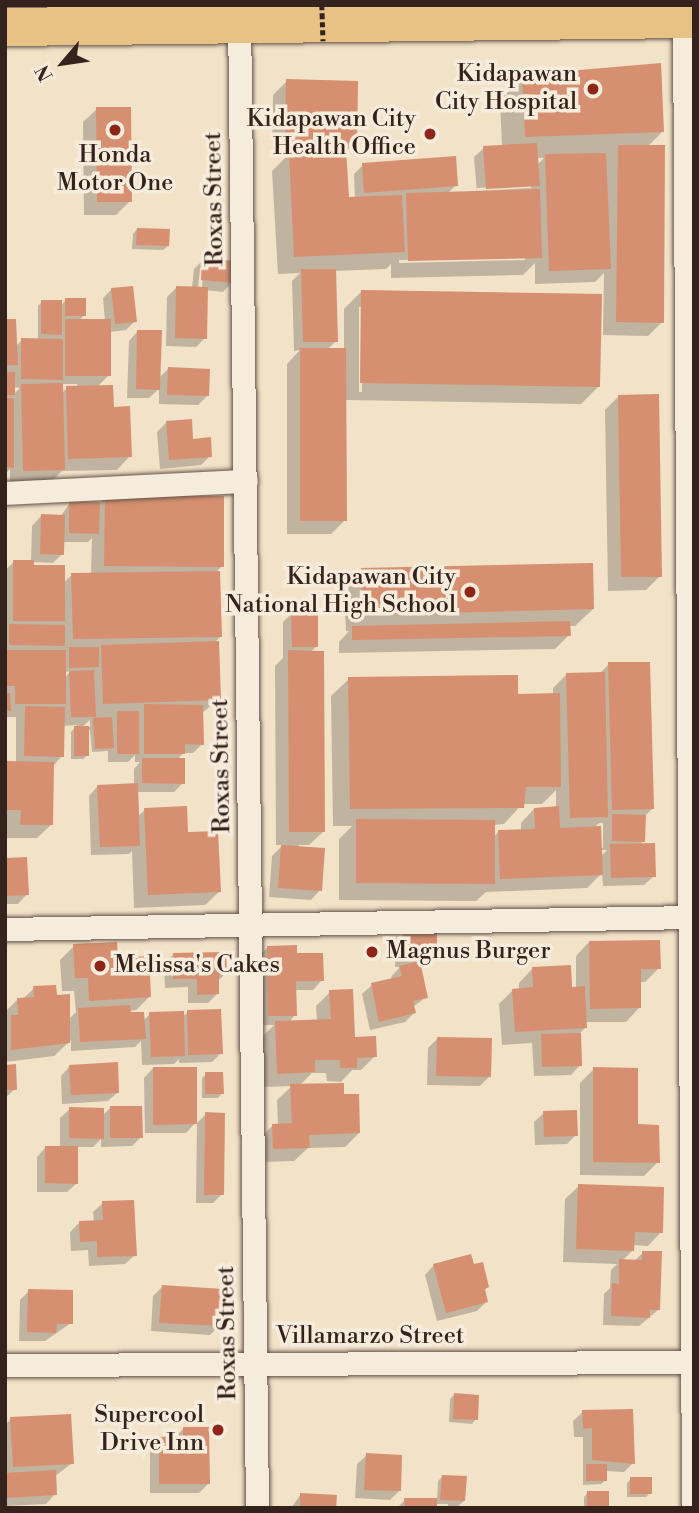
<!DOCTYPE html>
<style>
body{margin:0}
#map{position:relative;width:699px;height:1513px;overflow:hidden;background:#f1e2c8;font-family:"Libre Bodoni",serif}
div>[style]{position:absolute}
.shadow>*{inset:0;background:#0003}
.building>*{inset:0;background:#d68f71}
.roads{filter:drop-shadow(0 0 2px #635247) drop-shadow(0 0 2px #635247)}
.minor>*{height:23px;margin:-11.5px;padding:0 11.5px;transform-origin:11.5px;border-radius:11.5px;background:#f6ecdb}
.trunk>*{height:38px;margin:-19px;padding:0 19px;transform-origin:19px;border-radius:19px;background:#e8c184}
.path-bridge>*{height:4.5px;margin-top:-2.25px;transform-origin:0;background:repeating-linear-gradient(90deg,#34221c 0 5px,transparent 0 8.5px)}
.dots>*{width:19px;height:19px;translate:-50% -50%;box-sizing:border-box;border:4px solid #f6ecdb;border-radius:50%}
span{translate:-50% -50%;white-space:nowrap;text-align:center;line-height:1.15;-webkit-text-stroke:7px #f6ecdb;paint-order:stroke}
.poi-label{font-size:24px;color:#34221c}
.right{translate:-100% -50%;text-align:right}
.left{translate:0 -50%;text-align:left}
.street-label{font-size:24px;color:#34221c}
.frame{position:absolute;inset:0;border:7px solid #34221c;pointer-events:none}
.north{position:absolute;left:28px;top:28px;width:70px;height:70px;-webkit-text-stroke:5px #f6ecdb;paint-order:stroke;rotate:241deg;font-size:19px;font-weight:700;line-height:28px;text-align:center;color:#34221c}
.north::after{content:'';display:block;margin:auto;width:24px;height:32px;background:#34221c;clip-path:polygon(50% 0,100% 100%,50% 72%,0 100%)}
</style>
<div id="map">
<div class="shadow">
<i style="clip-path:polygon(evenodd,523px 77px,662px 132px,647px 147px,662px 322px,648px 336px,603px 335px,604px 273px,595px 282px,535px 284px,535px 263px,523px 275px,391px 278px,391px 264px,386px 269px,334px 271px,336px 341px,327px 350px,344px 350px,344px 309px,362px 291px,599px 386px,581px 404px,345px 400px,345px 520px,331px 534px,287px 534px,287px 364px,300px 350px,294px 351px,292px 281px,300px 273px,278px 274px,272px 171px,288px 155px,272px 155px,273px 95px,287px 81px,355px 142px,345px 153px,347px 199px,355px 199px,354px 174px,363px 165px,456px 185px,448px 193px,477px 193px,474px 157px,484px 148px,502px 147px,500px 100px,523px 77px,536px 158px,544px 158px,537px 165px,536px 158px,523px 77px,531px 185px,531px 188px,477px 191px,477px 188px,531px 185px,523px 77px,525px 257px,525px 260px,399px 263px,399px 260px,525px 257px,523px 77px,359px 307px,363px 307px,362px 392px,359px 392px,359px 307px)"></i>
<i style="clip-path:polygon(97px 109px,130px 201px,116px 215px,84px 215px,83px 122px)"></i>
<i style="clip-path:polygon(137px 229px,168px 246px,163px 250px,132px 249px,133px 234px)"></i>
<i style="clip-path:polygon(evenodd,203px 260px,232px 282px,223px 292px,206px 290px,205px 338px,196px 347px,166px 346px,167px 297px,176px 288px,192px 288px,194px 269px,203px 260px,200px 268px,203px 268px,202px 289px,198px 289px,200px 268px)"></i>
<i style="clip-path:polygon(evenodd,112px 289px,135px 321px,126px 330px,109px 332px,109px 375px,97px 387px,112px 408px,130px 456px,117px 470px,62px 471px,50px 483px,10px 484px,10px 469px,5px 474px,5px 321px,15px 347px,22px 340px,38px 340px,38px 306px,42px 302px,60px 306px,66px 300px,84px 315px,79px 321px,105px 321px,103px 298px,112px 289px,61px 384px,77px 384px,78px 388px,67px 388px,62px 393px,61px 384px,112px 289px,13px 387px,20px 388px,13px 395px,13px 387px)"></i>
<i style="clip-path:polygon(138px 331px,159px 378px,168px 369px,208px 395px,198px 405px,159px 404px,159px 389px,149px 398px,127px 398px,129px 341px)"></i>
<i style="clip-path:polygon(619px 396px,660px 576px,646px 590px,608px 591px,605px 410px)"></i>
<i style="clip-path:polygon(166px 423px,192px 441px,210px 456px,201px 465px,160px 469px,157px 432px)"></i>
<i style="clip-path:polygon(evenodd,106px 497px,222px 566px,215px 573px,220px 637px,214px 643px,219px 699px,202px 713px,202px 744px,193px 753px,183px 753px,177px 760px,183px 783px,174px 792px,136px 792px,137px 817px,145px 810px,187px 834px,219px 892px,205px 905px,134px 908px,132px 851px,129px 854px,91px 855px,89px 796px,98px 786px,134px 785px,134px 769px,140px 762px,135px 762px,135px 755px,128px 762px,108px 762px,108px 751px,92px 752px,90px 730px,87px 730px,88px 755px,83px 759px,71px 759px,71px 732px,77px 725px,63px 726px,62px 756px,53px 766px,51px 825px,37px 838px,7px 838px,5px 762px,16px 763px,16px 717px,5px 717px,5px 570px,14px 562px,31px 561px,32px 526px,41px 516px,60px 517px,70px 503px,98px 504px,106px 497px,92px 538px,91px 574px,72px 575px,63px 583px,32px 567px,32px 562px,53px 563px,62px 554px,62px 542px,88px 542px,92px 538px,106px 497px,71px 671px,62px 680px,63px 672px,71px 671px,106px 497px,90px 720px,90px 727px,82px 727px,90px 720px)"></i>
<i style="clip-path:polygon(362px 570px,593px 609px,575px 626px,569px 626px,569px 635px,555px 649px,339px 653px,339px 642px,349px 631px,346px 631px,344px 588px)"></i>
<i style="clip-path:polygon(292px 613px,316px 647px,310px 652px,323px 832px,309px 845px,299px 845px,299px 848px,320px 890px,311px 900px,269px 897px,272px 856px,283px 845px,276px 845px,275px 666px,283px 658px,283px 622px)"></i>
<i style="clip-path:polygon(evenodd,609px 664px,652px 809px,644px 817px,644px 841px,639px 845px,654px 876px,644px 885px,603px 886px,602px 873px,587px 888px,486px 892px,476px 901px,339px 900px,339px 839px,352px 826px,333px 826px,331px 696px,349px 679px,516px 695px,553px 695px,553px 688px,567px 674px,599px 674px,609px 664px,556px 790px,556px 808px,534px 809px,521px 823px,521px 831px,498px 832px,494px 837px,493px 825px,504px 824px,522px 804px,542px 804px,556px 790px,609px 664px,599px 823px,603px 823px,603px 848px,600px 849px,594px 828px,599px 823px,609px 664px,600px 850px,607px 850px,600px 857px,600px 850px)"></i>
<i style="clip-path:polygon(5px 860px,27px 894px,18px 904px,5px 904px)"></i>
<i style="clip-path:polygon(405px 933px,435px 959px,426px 968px,420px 968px,426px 997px,413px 1007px,414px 1013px,405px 1022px,370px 1030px,362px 994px,372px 985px,392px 980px,391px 977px,400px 967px,395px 967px,396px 942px)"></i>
<i style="clip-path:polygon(589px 942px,659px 968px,645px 982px,639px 982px,639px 1008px,626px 1022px,585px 1022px,586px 1027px,579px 1034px,580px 1065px,571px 1075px,534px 1076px,532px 1043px,502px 1045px,499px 1004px,513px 990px,519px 990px,519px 983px,532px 969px,571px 989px,576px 989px,576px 956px)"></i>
<i style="clip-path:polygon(74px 946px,116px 959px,150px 996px,136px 1010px,129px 1011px,143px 1021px,150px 1014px,182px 1017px,188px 1012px,221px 1053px,212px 1062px,179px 1063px,179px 1059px,174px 1064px,142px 1065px,141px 1041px,135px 1047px,71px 1051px,71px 1040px,54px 1056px,5px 1062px,5px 1012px,18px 999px,23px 999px,34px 988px,55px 996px,68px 1020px,76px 1012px,74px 991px,62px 991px,60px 960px)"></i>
<i style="clip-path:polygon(268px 947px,296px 955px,322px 980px,313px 990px,295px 990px,295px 1015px,288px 1023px,317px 1021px,316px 1006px,330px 992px,353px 1039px,375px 1056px,361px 1070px,352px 1070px,341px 1082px,327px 1081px,326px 1073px,312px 1073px,299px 1086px,359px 1133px,345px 1147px,308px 1148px,294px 1161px,260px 1162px,259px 1139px,273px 1125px,278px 1125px,277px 1100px,292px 1086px,264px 1087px,262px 1037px,274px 1025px,259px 1025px,258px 957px)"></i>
<i style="clip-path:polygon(173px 955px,225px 974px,217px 982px,217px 994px,208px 1003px,188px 1003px,188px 987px,165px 988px,164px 964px)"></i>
<i style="clip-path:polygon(438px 1038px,490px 1076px,480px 1086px,427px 1085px,428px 1048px)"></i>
<i style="clip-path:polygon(5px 1066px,15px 1089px,5px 1098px)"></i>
<i style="clip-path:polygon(70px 1066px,118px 1092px,108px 1101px,62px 1104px,61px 1076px)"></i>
<i style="clip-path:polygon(153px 1068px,195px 1123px,186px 1133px,145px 1133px,144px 1078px)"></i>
<i style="clip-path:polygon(594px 1069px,658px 1162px,644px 1176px,580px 1175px,580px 1083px)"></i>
<i style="clip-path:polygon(206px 1074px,222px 1093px,218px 1098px,202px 1098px,202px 1078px)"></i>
<i style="clip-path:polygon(110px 1108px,141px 1137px,132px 1146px,101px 1147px,101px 1139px,93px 1147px,77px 1147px,77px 1183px,67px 1192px,37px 1192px,37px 1157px,46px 1147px,60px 1147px,60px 1118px,70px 1109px,102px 1116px)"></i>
<i style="clip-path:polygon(544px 1113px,576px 1135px,567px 1144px,535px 1145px,534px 1122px)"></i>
<i style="clip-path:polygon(206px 1114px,222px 1194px,213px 1203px,196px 1203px,197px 1123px)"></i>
<i style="clip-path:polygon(579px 1186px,661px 1232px,648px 1246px,633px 1245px,633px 1250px,622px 1261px,634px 1261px,643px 1253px,658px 1310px,639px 1326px,603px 1325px,604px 1294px,610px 1288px,611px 1270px,617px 1264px,563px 1262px,565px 1199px)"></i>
<i style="clip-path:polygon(103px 1203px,135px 1255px,125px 1264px,89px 1266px,88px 1250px,71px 1251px,70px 1232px,80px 1222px,94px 1222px,93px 1212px)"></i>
<i style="clip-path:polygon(434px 1265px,487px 1287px,483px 1291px,486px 1302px,477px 1311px,437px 1321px,425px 1275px)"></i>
<i style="clip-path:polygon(162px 1287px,219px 1326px,210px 1335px,151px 1331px,153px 1296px)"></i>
<i style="clip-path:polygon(29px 1291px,71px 1323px,45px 1341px,19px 1341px,20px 1300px)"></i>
<i style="clip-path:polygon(454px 1395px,476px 1419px,472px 1424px,449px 1422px,450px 1399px)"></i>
<i style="clip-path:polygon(583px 1412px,633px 1463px,624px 1472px,606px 1471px,606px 1480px,601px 1484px,583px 1485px,583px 1437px,574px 1437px,573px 1421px)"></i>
<i style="clip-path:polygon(11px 1419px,72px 1463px,54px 1477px,55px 1494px,46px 1504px,5px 1506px,5px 1425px)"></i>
<i style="clip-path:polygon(183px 1429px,208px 1484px,199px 1493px,150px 1493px,150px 1448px,160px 1438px,174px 1438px)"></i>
<i style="clip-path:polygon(367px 1455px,399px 1491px,390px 1500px,355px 1498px,357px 1464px)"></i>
<i style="clip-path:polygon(evenodd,442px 1477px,464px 1501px,457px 1507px,468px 1508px,397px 1508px,405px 1500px,437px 1500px,438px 1481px,442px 1477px,435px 1504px,448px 1504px,448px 1507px,435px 1507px,435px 1504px)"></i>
<i style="clip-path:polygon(631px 1479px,650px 1493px,646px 1497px,627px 1497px,627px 1483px)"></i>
<i style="clip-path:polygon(588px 1492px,607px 1506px,584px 1508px,584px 1497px)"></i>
<i style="clip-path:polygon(301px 1494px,335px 1508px,291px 1508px)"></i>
</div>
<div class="building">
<i style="clip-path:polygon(661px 63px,664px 132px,525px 137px,522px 75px)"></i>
<i style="clip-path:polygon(286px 79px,358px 81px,357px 143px,285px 141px)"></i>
<i style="clip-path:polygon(96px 107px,131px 107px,132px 202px,97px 202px)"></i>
<i style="clip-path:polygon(537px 143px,540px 186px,486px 189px,483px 146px)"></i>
<i style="clip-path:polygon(618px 145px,665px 145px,664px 323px,616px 322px)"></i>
<i style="clip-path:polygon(346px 149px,349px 197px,402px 195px,405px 252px,294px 257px,289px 151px)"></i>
<i style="clip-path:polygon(606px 153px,611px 269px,549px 271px,545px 154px)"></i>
<i style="clip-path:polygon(456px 156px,458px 186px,364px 193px,362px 163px)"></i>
<i style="clip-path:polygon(540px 189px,542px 258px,408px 261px,406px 193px)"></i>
<i style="clip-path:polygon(137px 228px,170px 229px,169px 246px,136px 245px)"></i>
<i style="clip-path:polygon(202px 258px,235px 261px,234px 283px,201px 280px)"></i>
<i style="clip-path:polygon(301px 269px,336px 269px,338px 342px,303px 342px)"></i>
<i style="clip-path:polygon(133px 286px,137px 322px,115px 324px,111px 288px)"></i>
<i style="clip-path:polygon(176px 286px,208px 287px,207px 339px,175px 338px)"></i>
<i style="clip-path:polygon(361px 290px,602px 294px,600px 387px,360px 383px)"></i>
<i style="clip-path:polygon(65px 298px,86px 298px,86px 316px,65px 316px)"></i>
<i style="clip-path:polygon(41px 300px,62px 300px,62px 335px,41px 334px)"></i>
<i style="clip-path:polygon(5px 319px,16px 319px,18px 365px,5px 365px)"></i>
<i style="clip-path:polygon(65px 319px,111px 319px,111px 376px,65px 376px)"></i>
<i style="clip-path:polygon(137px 330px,162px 330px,160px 390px,136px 389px)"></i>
<i style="clip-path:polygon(21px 338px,63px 339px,63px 380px,21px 379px)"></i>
<i style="clip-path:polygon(300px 348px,346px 348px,347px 521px,300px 521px)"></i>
<i style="clip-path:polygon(168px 367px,210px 369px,209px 396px,167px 395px)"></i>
<i style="clip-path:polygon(5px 372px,15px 372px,15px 395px,5px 395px)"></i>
<i style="clip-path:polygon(63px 383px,65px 470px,23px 471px,21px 384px)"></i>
<i style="clip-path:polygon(113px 385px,114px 407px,130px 406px,132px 457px,68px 459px,66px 386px)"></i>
<i style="clip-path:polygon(659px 394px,662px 577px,621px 577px,618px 395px)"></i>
<i style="clip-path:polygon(5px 398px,14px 398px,14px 468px,5px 467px)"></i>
<i style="clip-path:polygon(192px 419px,193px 439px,211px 437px,212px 457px,169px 460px,166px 421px)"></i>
<i style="clip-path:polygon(105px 495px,224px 496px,224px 567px,104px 566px)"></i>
<i style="clip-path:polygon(69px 501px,100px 502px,99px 534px,69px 533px)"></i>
<i style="clip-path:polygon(41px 514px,65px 515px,64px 555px,40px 554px)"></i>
<i style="clip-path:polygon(13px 560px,34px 560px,34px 565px,65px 565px,65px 621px,13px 621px)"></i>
<i style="clip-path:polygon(593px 563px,594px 609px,362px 615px,361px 568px)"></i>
<i style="clip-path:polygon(220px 571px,222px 637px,73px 639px,71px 573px)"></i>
<i style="clip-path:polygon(291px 611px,318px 611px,318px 647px,292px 647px)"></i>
<i style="clip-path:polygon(570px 621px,571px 636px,352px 640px,352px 626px)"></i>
<i style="clip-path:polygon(9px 624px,65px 625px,65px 646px,9px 645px)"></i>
<i style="clip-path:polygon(219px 641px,221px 700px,103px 704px,101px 645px)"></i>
<i style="clip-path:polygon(69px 647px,99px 647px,99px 667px,69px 668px)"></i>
<i style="clip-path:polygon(5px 650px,66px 650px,66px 704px,15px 704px,15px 686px,5px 686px)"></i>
<i style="clip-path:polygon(288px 650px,324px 651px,325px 832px,289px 832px)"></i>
<i style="clip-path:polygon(608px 662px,650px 662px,654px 809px,612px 810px)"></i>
<i style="clip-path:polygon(94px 670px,96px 717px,71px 717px,69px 671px)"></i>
<i style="clip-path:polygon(605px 672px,608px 817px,570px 818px,566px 673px)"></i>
<i style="clip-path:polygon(518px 675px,518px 694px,560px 693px,561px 787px,526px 787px,524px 808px,350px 809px,348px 677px)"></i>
<i style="clip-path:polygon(5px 693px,10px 693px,11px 711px,5px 711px)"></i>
<i style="clip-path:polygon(144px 704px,203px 705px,204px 745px,185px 744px,185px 754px,144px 754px)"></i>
<i style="clip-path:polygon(25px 706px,65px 707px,64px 757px,24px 756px)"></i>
<i style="clip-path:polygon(117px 711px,139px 711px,139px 754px,117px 754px)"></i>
<i style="clip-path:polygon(112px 717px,114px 748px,95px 749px,93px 718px)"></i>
<i style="clip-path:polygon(74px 726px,89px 726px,89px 756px,74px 756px)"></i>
<i style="clip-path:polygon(142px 758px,185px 758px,185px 784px,142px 783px)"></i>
<i style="clip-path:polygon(5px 761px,54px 762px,53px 825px,20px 825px,21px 810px,5px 810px)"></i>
<i style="clip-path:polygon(138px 783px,140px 846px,100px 847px,97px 785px)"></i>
<i style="clip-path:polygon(187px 806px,188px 832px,218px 831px,221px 892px,148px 895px,144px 808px)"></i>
<i style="clip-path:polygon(559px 806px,560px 828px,601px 826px,603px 875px,500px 879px,498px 830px,535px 829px,534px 808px)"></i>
<i style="clip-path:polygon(612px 814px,646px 815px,645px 842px,612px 841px)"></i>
<i style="clip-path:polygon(356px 819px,495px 820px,495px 884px,356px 883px)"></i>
<i style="clip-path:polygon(655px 843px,656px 877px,611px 878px,610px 844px)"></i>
<i style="clip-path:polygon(281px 845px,325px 848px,322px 891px,278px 888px)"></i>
<i style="clip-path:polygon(27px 857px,29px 895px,5px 896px,5px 858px)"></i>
<i style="clip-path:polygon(404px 931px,437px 932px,437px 959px,404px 959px)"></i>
<i style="clip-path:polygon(660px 940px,661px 969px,641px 969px,641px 1008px,590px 1009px,589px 941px)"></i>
<i style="clip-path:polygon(117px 942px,118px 958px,149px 956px,151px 997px,89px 1001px,88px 978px,75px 978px,73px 944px)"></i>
<i style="clip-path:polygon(297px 945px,297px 953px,323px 953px,324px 981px,296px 981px,297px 1016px,268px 1016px,267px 946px)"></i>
<i style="clip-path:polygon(226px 952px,227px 975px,219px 975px,219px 994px,197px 995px,197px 979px,173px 979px,173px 953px)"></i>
<i style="clip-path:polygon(420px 961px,428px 998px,413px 1001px,416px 1013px,379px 1022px,371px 983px,402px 976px,399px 966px)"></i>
<i style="clip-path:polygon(571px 965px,572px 987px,585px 986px,587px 1028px,515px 1032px,512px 989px,533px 987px,532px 967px)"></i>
<i style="clip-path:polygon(56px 985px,57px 995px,70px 994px,70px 1043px,11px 1050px,11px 1015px,18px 1015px,17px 998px,34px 997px,33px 986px)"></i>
<i style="clip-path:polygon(353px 989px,355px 1037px,376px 1036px,377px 1057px,357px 1058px,357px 1068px,340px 1068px,340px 1060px,315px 1060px,315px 1072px,277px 1074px,275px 1021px,331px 1019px,329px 990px)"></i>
<i style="clip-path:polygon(130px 1005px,131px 1012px,144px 1012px,146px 1039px,80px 1042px,78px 1008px)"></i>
<i style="clip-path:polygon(221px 1009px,223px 1054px,188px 1055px,187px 1010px)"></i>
<i style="clip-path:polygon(184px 1011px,185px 1056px,151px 1057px,149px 1012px)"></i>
<i style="clip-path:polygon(581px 1033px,582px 1066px,542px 1067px,541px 1034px)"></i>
<i style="clip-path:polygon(437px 1037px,492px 1038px,491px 1077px,436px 1076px)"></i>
<i style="clip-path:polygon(118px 1062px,119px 1093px,71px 1095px,69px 1065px)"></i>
<i style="clip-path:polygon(16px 1064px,17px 1090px,5px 1090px,5px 1065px)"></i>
<i style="clip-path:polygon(153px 1067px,197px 1067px,197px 1124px,153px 1125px)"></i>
<i style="clip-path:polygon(593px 1067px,638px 1068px,638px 1124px,659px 1125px,660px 1163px,593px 1162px)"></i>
<i style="clip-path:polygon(205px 1072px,223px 1072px,224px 1094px,205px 1094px)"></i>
<i style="clip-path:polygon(344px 1083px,344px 1094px,359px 1094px,360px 1133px,309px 1135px,310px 1148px,273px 1149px,272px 1124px,292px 1123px,290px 1084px)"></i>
<i style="clip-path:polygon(110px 1106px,142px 1106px,143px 1138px,110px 1138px)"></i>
<i style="clip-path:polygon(69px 1107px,104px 1108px,104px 1139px,69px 1138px)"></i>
<i style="clip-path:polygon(577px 1110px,578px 1136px,544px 1137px,543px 1111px)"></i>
<i style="clip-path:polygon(205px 1112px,225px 1113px,224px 1195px,204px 1195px)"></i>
<i style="clip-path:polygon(45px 1146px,78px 1146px,78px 1184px,45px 1183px)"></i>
<i style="clip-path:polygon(578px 1184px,664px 1187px,663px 1233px,635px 1232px,634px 1251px,576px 1249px)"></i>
<i style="clip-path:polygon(134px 1200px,137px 1256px,97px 1257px,97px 1241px,80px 1242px,79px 1221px,103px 1220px,102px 1201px)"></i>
<i style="clip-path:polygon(642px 1251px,662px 1251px,660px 1310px,650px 1310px,650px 1318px,611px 1316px,612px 1283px,619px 1284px,619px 1259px,642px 1260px)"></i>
<i style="clip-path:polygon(471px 1254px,474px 1264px,483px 1262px,489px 1287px,485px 1289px,488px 1302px,446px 1313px,433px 1264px)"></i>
<i style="clip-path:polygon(162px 1285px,223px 1289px,221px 1326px,159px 1323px)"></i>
<i style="clip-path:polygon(28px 1289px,73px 1290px,73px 1324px,57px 1324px,56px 1333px,27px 1332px)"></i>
<i style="clip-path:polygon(454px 1393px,479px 1395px,478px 1420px,453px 1419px)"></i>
<i style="clip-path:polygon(633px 1409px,635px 1464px,592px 1460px,592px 1428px,583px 1429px,582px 1410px)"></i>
<i style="clip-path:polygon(71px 1414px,74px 1464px,13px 1467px,10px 1417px)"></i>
<i style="clip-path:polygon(183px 1427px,209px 1427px,210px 1484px,159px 1484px,159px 1437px,183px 1436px)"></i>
<i style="clip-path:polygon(366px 1453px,402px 1455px,401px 1491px,364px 1490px)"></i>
<i style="clip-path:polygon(586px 1464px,607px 1464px,607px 1481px,586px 1481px)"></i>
<i style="clip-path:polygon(56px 1470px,57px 1495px,5px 1498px,5px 1473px)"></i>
<i style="clip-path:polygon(442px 1475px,467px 1476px,465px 1501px,440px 1500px)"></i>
<i style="clip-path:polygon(630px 1477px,652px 1477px,652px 1494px,630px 1494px)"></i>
<i style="clip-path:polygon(587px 1491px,609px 1491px,609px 1507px,587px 1508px)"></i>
<i style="clip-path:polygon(300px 1493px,337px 1495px,336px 1508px,300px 1508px)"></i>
<i style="clip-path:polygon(404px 1498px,437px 1498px,437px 1508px,405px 1508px)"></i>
</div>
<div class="roads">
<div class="minor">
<i style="left:239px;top:13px;width:1495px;rotate:89.31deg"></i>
<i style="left:684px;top:19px;width:1489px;rotate:89.65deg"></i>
<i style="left:5px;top:493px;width:241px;rotate:-2.9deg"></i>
<i style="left:5px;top:929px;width:689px;rotate:-1deg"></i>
<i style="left:5px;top:1365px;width:689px;rotate:-0.25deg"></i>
</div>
<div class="trunk">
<i style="left:5px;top:27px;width:689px;rotate:-0.67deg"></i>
</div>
</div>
<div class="path-bridge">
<i style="left:322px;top:5px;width:36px;rotate:88deg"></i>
</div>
<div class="dots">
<i style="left:593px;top:89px;background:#8f2418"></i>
<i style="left:115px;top:130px;background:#8f2418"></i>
<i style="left:430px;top:134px;background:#8f2418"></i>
<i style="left:470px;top:592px;background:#8f2418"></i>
<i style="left:372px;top:952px;background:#8f2418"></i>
<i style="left:100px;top:966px;background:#8f2418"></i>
<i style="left:218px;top:1430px;background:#8f2418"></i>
</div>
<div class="poi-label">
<span class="right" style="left:577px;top:89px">Kidapawan<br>City Hospital</span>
<span class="right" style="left:416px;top:134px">Kidapawan City<br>Health Office</span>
<span style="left:115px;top:170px">Honda<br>Motor One</span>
<span class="right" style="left:456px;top:592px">Kidapawan City<br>National High School</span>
<span class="left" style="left:386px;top:952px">Magnus Burger</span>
<span class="left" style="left:114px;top:966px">Melissa's Cakes</span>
<span class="right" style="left:204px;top:1430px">Supercool<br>Drive Inn</span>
</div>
<div class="street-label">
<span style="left:215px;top:199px;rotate:-91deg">Roxas Street</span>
<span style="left:222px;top:766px;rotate:-91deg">Roxas Street</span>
<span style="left:228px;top:1333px;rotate:-91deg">Roxas Street</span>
<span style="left:370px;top:1337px">Villamarzo Street</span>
</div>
<div class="frame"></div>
<div class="north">N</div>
</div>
